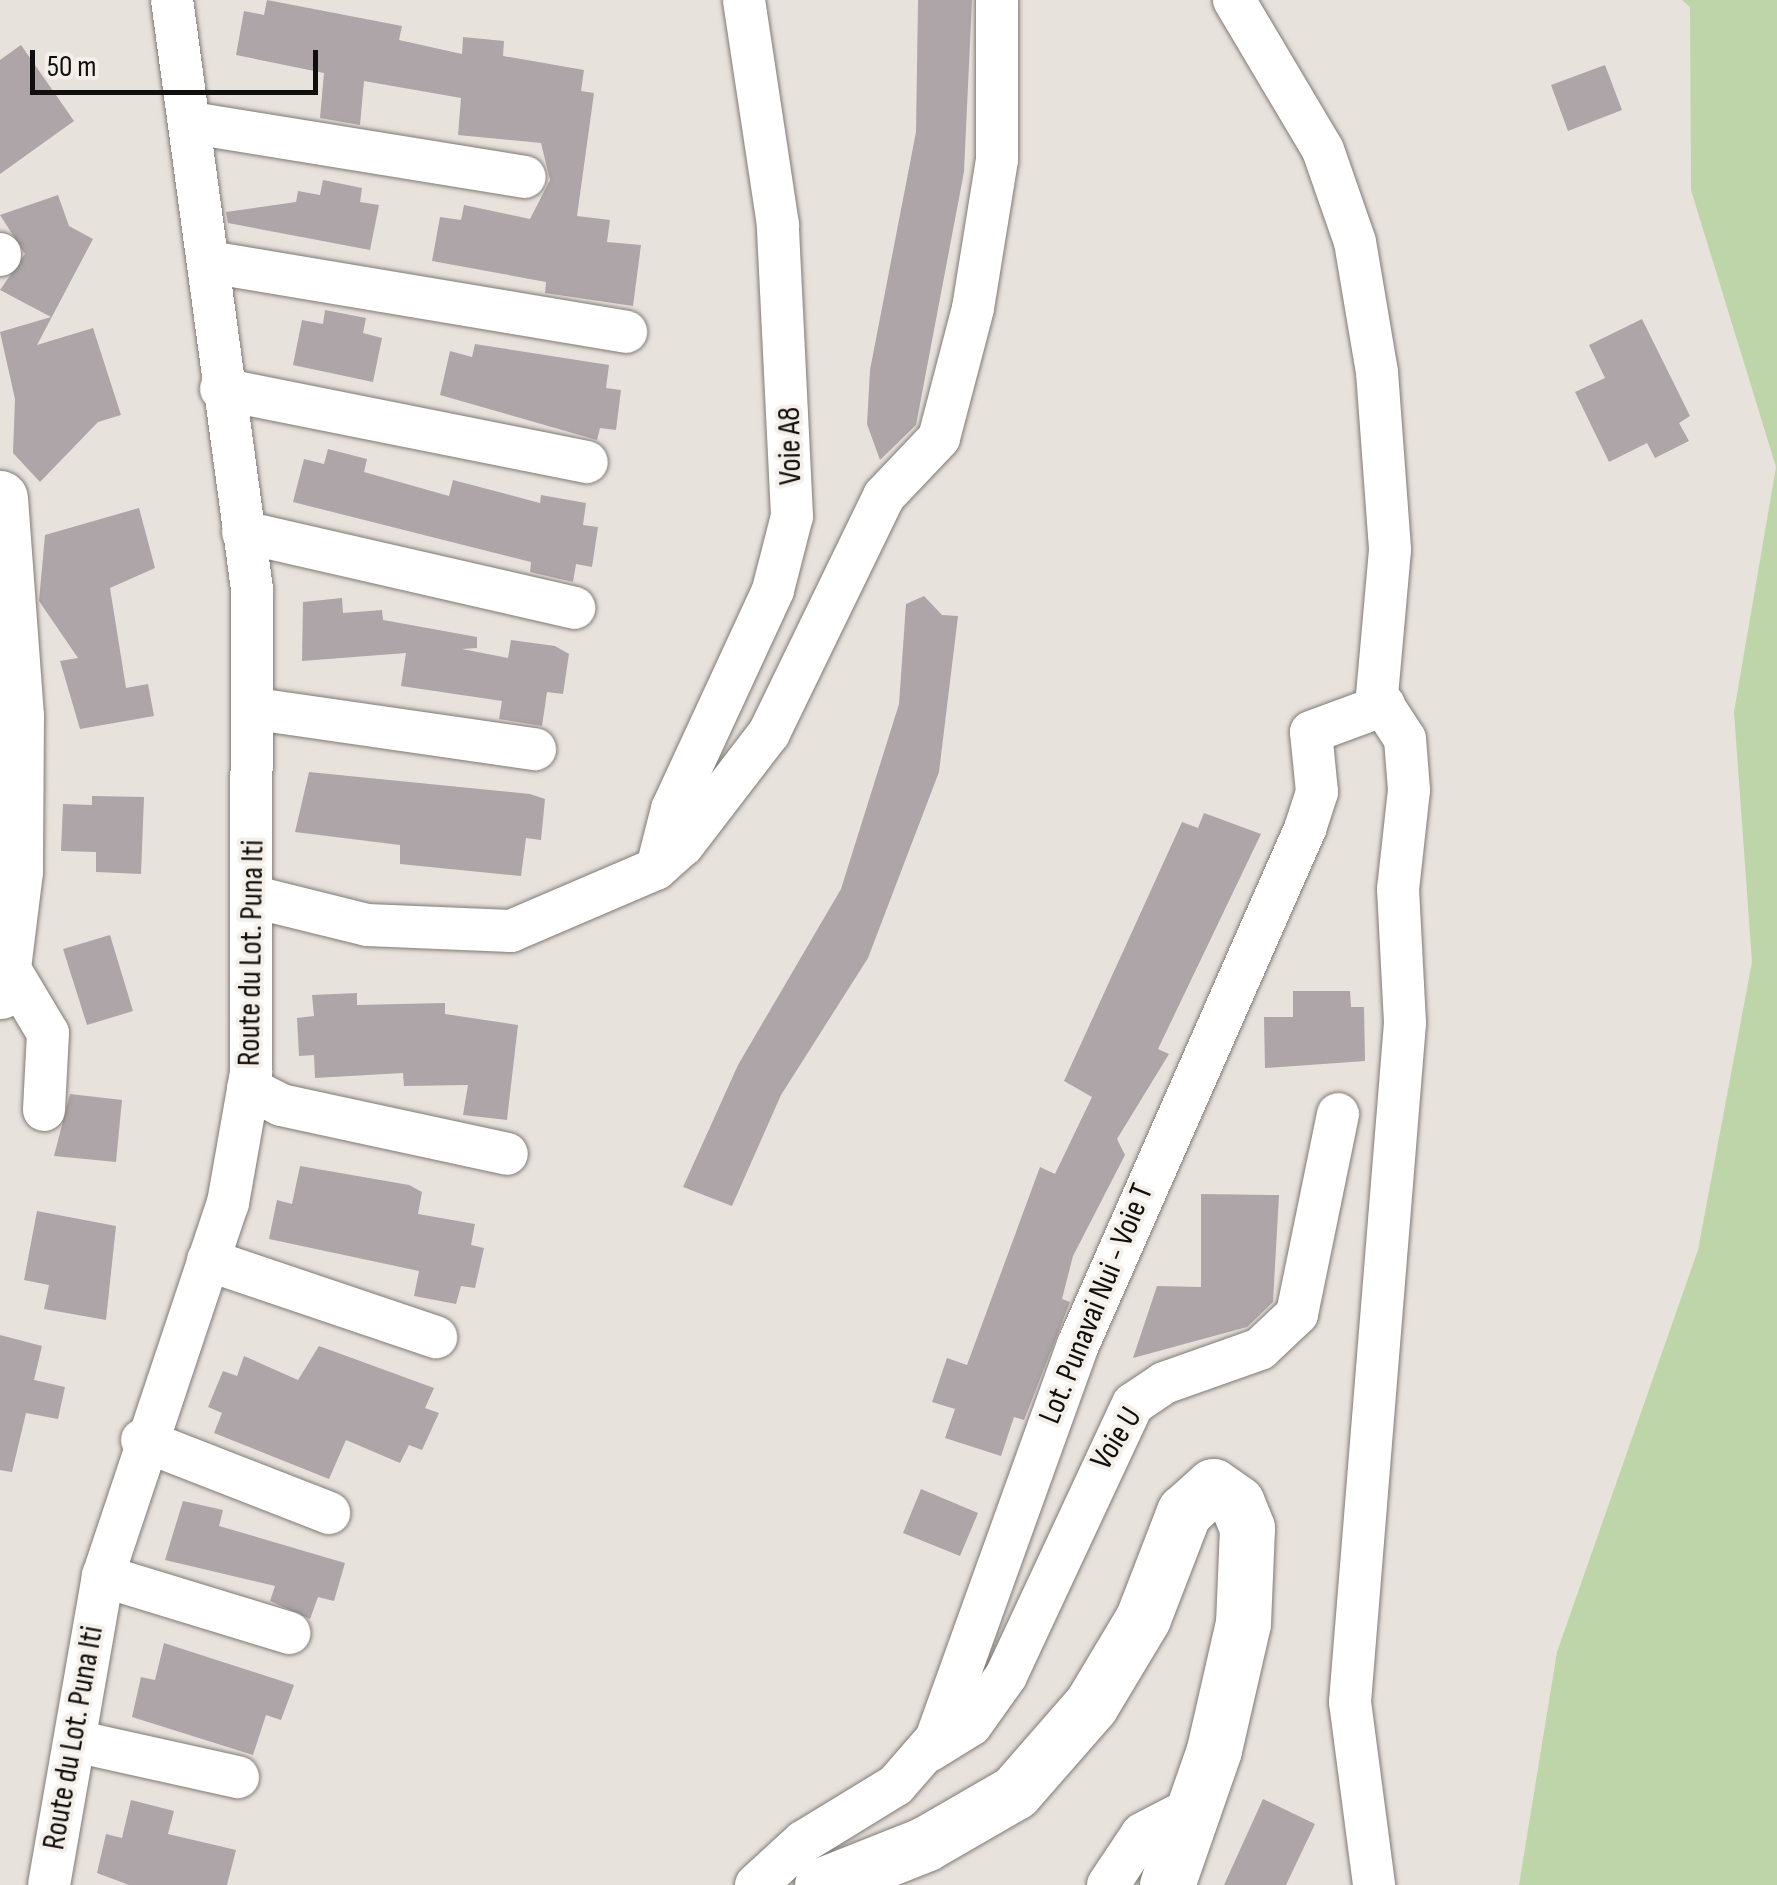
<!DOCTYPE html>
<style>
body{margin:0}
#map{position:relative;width:1777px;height:1885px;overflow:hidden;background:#e8e2dc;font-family:"Sofia Sans Condensed",sans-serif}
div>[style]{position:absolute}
.green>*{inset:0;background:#bdd5a8}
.building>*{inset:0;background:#ada5a8}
.roads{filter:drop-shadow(0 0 2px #807a75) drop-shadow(0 0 2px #807a75)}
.street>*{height:42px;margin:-21px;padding:0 21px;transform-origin:21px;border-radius:21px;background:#fff}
.secondary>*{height:55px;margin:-27.5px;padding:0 27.5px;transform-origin:27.5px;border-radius:27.5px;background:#fff}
span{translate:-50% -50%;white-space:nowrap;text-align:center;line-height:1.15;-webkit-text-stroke:8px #f5efe9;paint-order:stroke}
.street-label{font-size:32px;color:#110f0d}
.scale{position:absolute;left:30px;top:50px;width:288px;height:45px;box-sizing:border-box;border:5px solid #110f0d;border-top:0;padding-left:12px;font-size:30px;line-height:35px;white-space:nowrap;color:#110f0d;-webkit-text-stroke:8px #f5efe9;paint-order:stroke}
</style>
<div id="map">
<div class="green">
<i style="clip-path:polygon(1682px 0,1777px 0,1777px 1885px,1519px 1885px,1557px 1652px,1698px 1250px,1752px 962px,1734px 712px,1776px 467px,1691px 190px,1690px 7px)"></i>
</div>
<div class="building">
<i style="clip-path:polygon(267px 0,402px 26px,399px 40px,462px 54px,463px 37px,504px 41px,503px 56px,584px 70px,581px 91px,594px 93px,577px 216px,610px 220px,607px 242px,641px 245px,633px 306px,545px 293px,546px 282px,432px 261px,440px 217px,461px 220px,464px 205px,530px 219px,550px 180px,541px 143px,458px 135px,461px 98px,364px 81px,360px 125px,320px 118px,324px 73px,236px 55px,244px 11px,264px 15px)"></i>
<i style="clip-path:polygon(918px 0,972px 0,964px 172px,916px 425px,880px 460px,867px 424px,870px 370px,916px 132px)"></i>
<i style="clip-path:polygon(21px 45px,74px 121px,0 174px,0 60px)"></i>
<i style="clip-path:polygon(1605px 65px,1622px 110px,1568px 131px,1551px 85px)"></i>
<i style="clip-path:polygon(323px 180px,362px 188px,360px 202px,379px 205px,370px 250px,228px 223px,226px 212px,296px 202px,298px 191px,320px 195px)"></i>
<i style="clip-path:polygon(58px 195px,69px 226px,93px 239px,37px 345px,93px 328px,121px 415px,98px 422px,40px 482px,13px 453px,15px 399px,0 332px,51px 317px,0 290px,25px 254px,0 215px)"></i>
<i style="clip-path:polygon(325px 310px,366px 318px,363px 333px,382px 338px,373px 382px,293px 365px,302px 320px,323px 324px)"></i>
<i style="clip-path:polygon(1642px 319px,1690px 416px,1679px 423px,1689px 441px,1655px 458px,1647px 443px,1609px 462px,1575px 392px,1605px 378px,1589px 345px)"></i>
<i style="clip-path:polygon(475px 344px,609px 365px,606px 388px,621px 390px,616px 430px,600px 428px,597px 440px,440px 395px,450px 351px,472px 357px)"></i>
<i style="clip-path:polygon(328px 449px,367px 459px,364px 472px,449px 496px,453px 480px,540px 503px,541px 495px,586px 503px,583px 525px,598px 527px,592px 567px,576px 564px,573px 582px,530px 572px,531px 562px,293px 502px,304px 459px,324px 464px)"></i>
<i style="clip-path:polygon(139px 508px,155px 568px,110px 588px,126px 688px,148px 684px,154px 716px,80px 729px,60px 661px,78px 658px,39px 601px,45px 535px)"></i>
<i style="clip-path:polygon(924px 596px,942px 615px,958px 616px,939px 772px,868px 958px,781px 1095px,732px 1206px,683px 1187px,738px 1065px,841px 889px,899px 704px,906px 604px)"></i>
<i style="clip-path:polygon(342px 598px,343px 613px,382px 610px,383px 620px,477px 637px,477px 648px,462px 649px,508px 658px,511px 640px,555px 646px,569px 654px,563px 694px,547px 692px,542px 726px,499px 719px,502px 701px,401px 686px,406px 653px,302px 661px,303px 602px)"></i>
<i style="clip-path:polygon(309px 772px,530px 794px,545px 799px,541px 840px,526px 838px,521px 876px,400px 864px,400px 845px,295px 832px)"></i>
<i style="clip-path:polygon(92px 796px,144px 797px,141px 874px,96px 872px,96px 852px,61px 851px,63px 804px,92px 805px)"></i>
<i style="clip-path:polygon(1204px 813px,1261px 834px,1158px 1049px,1169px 1054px,1117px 1139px,1125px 1155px,1073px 1256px,1062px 1299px,1070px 1302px,1024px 1420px,1014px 1417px,1001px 1456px,945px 1438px,955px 1409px,932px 1402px,947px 1358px,967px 1365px,1040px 1167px,1055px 1174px,1092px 1097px,1064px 1081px,1182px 822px,1198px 828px)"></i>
<i style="clip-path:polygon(110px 935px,133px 1011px,87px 1025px,63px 949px)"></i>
<i style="clip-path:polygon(1293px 991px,1350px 991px,1351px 1007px,1364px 1007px,1365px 1061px,1265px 1068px,1264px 1017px,1293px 1017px)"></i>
<i style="clip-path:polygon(357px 993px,357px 1005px,445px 1003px,445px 1014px,518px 1025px,507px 1120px,463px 1115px,468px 1085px,404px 1086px,403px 1073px,315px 1078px,314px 1055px,299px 1056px,297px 1018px,314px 1016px,312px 995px)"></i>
<i style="clip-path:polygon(70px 1094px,122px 1100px,116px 1162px,54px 1156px)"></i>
<i style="clip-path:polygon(300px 1166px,409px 1185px,422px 1192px,418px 1214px,475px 1224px,471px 1245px,484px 1248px,475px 1288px,461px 1286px,456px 1304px,414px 1296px,419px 1271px,269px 1239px,277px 1200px,292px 1204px)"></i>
<i style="clip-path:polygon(1201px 1194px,1279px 1195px,1273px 1302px,1247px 1327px,1133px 1358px,1157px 1286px,1201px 1287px)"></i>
<i style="clip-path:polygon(37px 1211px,116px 1226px,106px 1320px,44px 1309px,49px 1285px,24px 1280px)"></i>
<i style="clip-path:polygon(0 1335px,42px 1346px,34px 1380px,65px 1387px,58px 1419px,26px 1413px,12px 1472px,0 1470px)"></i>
<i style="clip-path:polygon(319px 1346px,434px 1388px,425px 1408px,439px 1413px,422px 1450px,409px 1445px,400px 1463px,346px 1440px,329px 1479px,214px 1433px,222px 1413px,208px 1407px,223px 1371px,237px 1376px,244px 1356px,298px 1380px)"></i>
<i style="clip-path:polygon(921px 1489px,978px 1513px,960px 1556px,903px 1533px)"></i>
<i style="clip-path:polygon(183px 1501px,223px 1510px,219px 1526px,345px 1563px,334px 1601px,318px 1597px,310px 1619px,270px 1601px,275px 1586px,165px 1560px)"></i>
<i style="clip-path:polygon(164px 1643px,294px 1685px,281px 1720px,266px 1715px,253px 1755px,132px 1717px,141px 1677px,155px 1680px)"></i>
<i style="clip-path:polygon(1263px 1799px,1315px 1824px,1286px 1885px,1224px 1885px)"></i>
<i style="clip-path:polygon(131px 1800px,174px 1811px,168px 1834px,236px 1850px,227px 1885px,129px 1885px,97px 1873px,106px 1834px,122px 1838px)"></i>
</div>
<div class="roads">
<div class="street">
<i style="left:1234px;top:0;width:174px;rotate:59.3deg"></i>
<i style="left:1323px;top:150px;width:97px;rotate:70.8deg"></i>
<i style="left:1355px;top:242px;width:132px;rotate:80.4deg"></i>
<i style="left:1377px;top:372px;width:178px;rotate:85.8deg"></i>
<i style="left:1390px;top:550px;width:147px;rotate:95.1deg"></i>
<i style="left:1377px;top:696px;width:51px;rotate:56.9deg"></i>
<i style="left:1405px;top:739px;width:51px;rotate:85.5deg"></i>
<i style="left:1409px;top:790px;width:100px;rotate:96.3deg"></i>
<i style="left:1398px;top:889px;width:134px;rotate:87deg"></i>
<i style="left:1405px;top:1023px;width:681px;rotate:94.63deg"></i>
<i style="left:1350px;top:1702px;width:185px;rotate:82.5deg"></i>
<i style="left:192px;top:123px;width:337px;rotate:9.2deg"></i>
<i style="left:0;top:254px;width:1px;rotate:90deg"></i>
<i style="left:209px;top:262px;width:423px;rotate:9.5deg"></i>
<i style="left:221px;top:389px;width:373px;rotate:11.3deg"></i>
<i style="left:243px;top:532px;width:340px;rotate:12.9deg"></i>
<i style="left:256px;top:709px;width:282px;rotate:8.2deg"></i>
<i style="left:659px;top:860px;width:53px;rotate:-75.7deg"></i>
<i style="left:672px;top:809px;width:241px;rotate:-65.2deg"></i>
<i style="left:773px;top:590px;width:76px;rotate:-75.6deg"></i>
<i style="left:792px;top:516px;width:291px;rotate:-92.8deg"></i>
<i style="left:778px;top:225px;width:228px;rotate:-98.6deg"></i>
<i style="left:254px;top:897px;width:116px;rotate:13.9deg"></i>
<i style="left:367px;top:925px;width:144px;rotate:2.4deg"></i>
<i style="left:511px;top:931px;width:158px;rotate:-23.2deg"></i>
<i style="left:656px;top:869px;width:36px;rotate:-42deg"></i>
<i style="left:683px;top:845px;width:141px;rotate:-52.5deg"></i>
<i style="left:769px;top:733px;width:263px;rotate:-64.1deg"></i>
<i style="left:884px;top:496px;width:80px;rotate:-46.5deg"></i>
<i style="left:939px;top:438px;width:134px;rotate:-75.3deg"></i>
<i style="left:973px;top:308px;width:150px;rotate:-80.8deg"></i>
<i style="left:997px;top:160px;width:160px;rotate:-90deg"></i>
<i style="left:5px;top:961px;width:84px;rotate:59.2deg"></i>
<i style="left:48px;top:1033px;width:77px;rotate:93deg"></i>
<i style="left:248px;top:1088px;width:37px;rotate:27deg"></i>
<i style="left:281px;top:1105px;width:231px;rotate:12.2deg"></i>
<i style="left:208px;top:1260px;width:241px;rotate:18.7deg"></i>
<i style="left:142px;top:1440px;width:201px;rotate:21.3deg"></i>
<i style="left:103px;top:1576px;width:195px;rotate:17deg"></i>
<i style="left:75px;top:1741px;width:167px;rotate:12.5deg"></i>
<i style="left:929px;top:1751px;width:49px;rotate:-31.8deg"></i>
<i style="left:971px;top:1725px;width:60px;rotate:-54.5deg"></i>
<i style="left:1006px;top:1676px;width:300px;rotate:-65deg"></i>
<i style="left:1133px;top:1404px;width:37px;rotate:-34deg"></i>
<i style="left:1164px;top:1383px;width:102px;rotate:-19.5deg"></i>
<i style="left:1260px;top:1349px;width:51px;rotate:-43.4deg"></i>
<i style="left:1297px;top:1314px;width:204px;rotate:-78.4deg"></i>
<i style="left:49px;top:1885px;width:314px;rotate:-80.1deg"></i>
<i style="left:103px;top:1576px;width:393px;rotate:-71.5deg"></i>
<i style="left:228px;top:1203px;width:133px;rotate:-80deg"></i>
<i style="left:251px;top:1072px;width:483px;rotate:-89.9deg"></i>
<i style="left:252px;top:589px;width:594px;rotate:-97.73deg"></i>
<i style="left:756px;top:1885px;width:64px;rotate:-42.5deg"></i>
<i style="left:803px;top:1842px;width:109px;rotate:-31.5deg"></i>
<i style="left:896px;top:1785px;width:61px;rotate:-49deg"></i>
<i style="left:936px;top:1739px;width:419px;rotate:-70.2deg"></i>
<i style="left:1078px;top:1345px;width:564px;rotate:-66.25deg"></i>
<i style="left:1305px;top:829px;width:39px;rotate:-72deg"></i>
<i style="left:1317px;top:792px;width:60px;rotate:-95.7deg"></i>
<i style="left:1311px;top:732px;width:78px;rotate:-20.3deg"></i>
<i style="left:1108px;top:1885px;width:61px;rotate:-56.3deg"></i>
<i style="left:1142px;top:1834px;width:54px;rotate:-27.5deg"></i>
</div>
<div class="secondary">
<i style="left:0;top:498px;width:219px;rotate:85.8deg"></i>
<i style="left:16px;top:716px;width:155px;rotate:90.4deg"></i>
<i style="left:15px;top:871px;width:121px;rotate:97.1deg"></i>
<i style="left:822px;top:1885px;width:111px;rotate:-21.7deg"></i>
<i style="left:925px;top:1844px;width:104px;rotate:-30deg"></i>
<i style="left:1015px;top:1792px;width:116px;rotate:-48.9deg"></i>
<i style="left:1091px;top:1705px;width:101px;rotate:-59.1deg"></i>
<i style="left:1143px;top:1618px;width:114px;rotate:-68.9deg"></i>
<i style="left:1184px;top:1512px;width:39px;rotate:-42deg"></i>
<i style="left:1213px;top:1486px;width:29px;rotate:35deg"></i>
<i style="left:1237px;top:1503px;width:27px;rotate:68deg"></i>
<i style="left:1247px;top:1528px;width:95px;rotate:92.4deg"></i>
<i style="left:1243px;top:1623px;width:130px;rotate:102.9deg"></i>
<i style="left:1214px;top:1750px;width:143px;rotate:109.2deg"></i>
</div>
</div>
<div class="street-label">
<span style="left:791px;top:446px;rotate:-91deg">Voie A8</span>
<span style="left:252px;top:953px;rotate:-89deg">Route du Lot. Puna Iti</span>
<span style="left:1097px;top:1304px;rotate:-68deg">Lot. Punavai Nui - Voie T</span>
<span style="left:1117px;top:1439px;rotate:-58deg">Voie U</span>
<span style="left:74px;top:1738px;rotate:-80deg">Route du Lot. Puna Iti</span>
</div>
<div class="scale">50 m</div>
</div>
